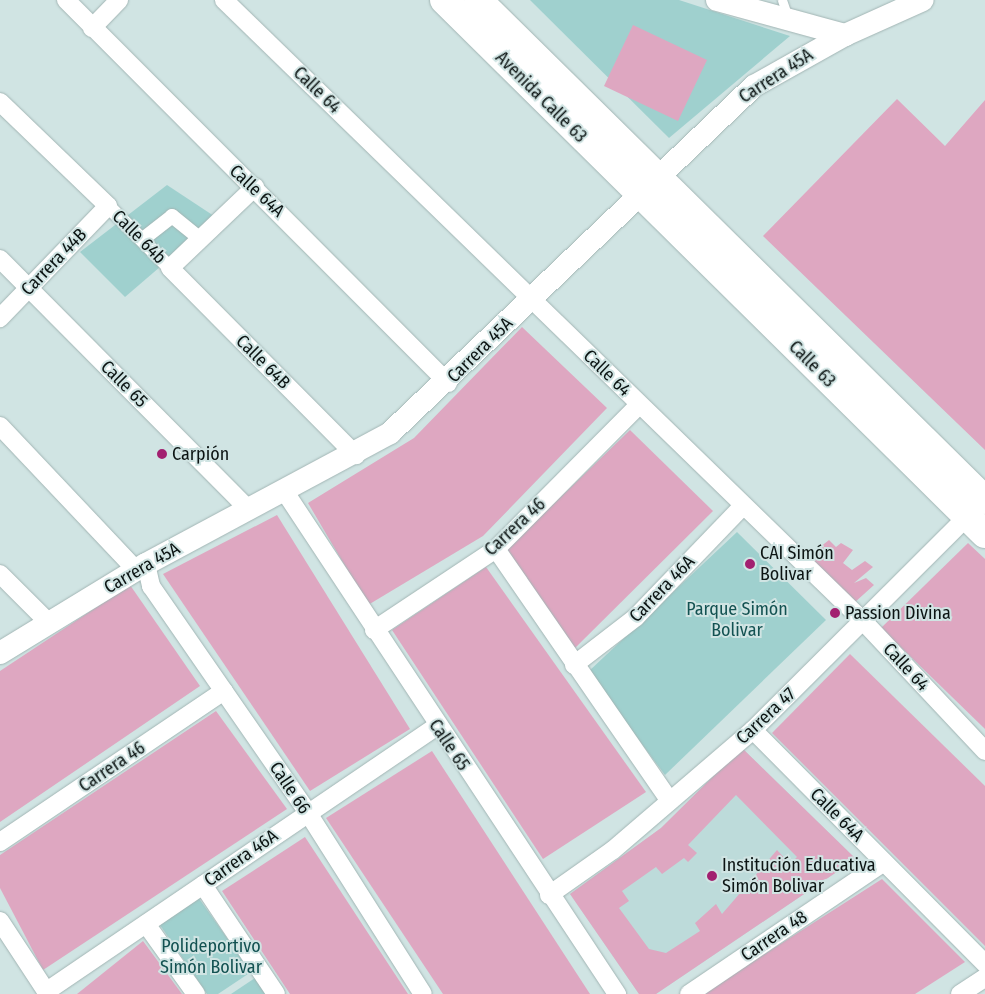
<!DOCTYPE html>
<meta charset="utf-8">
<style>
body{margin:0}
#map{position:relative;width:985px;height:994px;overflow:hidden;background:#d0e4e3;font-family:"Fira Sans Condensed",sans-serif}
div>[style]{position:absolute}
.built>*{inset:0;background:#bddbda}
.green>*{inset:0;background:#9fd0ce}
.building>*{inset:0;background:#dea7c1}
.roads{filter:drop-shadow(0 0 1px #a2b5b4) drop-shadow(0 0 1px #a2b5b4)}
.service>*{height:9px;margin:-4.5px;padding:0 4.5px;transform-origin:4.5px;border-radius:4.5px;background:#fff}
.pedestrian>*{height:14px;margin:-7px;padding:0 7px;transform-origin:7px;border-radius:7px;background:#fff}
.minor>*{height:18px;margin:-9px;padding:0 9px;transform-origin:9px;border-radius:9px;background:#fff}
.tertiary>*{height:22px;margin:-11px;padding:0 11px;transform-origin:11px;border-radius:11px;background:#fff}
.primary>*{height:28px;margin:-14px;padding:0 14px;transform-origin:14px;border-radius:14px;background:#fff}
.dots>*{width:14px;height:14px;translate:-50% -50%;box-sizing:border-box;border:2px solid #d0e4e3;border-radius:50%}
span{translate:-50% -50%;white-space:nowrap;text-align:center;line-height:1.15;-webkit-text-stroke:4px #d0e4e3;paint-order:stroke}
.street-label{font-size:18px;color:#0c1413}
.poi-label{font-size:18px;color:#0c1413}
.left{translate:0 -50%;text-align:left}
.park-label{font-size:18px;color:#135252}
</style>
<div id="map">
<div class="built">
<i style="clip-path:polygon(742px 748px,856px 859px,656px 994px,639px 994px,570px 894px,661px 828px)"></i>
</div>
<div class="green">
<i style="clip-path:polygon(530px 0,679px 0,790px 36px,669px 138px)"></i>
<i style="clip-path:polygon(167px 185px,217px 218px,125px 297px,80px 252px)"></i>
<i style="clip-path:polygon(737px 532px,826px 620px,665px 775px,588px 672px)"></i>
<i style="clip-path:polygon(198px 897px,251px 972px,218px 994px,207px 994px,160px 925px)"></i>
<i style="clip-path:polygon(255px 978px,266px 994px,231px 994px)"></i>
</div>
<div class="building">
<i style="clip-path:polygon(633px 25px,707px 60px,678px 121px,604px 86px)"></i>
<i style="clip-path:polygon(897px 99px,945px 146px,985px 100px,985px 450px,763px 236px)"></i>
<i style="clip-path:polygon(522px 327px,607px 408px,483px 536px,368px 605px,308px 503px,414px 438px)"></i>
<i style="clip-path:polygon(630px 430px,713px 511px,572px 651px,507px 549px)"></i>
<i style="clip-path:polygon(277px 515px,410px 729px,310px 791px,163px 574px)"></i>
<i style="clip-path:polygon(829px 540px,836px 547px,841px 543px,853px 550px,843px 563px,852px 570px,865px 561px,873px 567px,854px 583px,866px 578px,874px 585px,854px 603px,806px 558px)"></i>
<i style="clip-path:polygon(968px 543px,985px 559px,985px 729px,881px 628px)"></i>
<i style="clip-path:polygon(486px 567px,646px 792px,543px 859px,392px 630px)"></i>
<i style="clip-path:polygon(130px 585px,200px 686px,0 822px,0 671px)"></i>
<i style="clip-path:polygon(850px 654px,985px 786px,985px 946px,772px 733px)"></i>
<i style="clip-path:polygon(216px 711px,287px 809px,43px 970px,0 888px,0 855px)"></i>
<i style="clip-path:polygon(evenodd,742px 748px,856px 859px,656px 994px,639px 994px,570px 894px,661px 828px,742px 748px,736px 795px,797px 857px,790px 864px,777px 850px,722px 914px,716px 904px,695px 923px,700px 931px,666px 953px,649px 949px,619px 908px,629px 901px,622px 891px,656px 867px,662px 874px,684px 858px,688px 862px,697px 853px,688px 845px,736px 795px)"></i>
<i style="clip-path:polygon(432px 751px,590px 994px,443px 994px,326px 818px)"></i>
<i style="clip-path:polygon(305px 837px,408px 994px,290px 994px,222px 891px)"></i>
<i style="clip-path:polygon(882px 879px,965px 962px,915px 994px,702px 994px)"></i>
<i style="clip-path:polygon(143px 941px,182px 994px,77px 994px)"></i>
</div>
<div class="roads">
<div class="service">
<i style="left:782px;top:0;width:18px;rotate:71deg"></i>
</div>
<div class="pedestrian">
<i style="left:108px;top:206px;width:88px;rotate:45deg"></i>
<i style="left:143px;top:239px;width:37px;rotate:-38deg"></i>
<i style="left:172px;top:216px;width:36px;rotate:39deg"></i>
</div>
<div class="minor">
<i style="left:66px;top:0;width:541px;rotate:45.07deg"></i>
<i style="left:224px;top:0;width:892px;rotate:44.18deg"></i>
<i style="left:864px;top:622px;width:177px;rotate:46.8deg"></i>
<i style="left:92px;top:28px;width:39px;rotate:-46deg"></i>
<i style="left:0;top:102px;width:150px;rotate:43.9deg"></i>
<i style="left:108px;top:206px;width:156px;rotate:134deg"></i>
<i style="left:255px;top:187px;width:117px;rotate:136.4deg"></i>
<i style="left:170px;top:268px;width:264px;rotate:45.2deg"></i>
<i style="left:0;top:259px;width:352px;rotate:45.2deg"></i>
<i style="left:0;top:426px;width:198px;rotate:46.6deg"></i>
<i style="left:285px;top:492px;width:602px;rotate:56.52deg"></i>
<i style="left:496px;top:549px;width:306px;rotate:55.4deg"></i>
<i style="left:146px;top:564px;width:23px;rotate:77deg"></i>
<i style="left:151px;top:586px;width:276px;rotate:55.3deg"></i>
<i style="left:308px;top:813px;width:214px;rotate:57.6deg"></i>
<i style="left:0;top:574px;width:71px;rotate:45deg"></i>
<i style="left:374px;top:630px;width:146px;rotate:-33.6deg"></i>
<i style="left:496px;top:549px;width:203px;rotate:-45.2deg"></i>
<i style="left:574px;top:665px;width:78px;rotate:-37.7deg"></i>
<i style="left:636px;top:617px;width:154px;rotate:-46.1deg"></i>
<i style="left:753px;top:730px;width:330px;rotate:45.2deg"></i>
<i style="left:0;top:842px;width:270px;rotate:-34deg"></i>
<i style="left:203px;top:885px;width:131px;rotate:56.2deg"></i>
<i style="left:549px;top:895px;width:78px;rotate:-35.1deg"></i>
<i style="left:613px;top:850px;width:184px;rotate:-40.6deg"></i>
<i style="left:753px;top:730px;width:301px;rotate:-44.9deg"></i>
<i style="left:0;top:921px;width:87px;rotate:56.7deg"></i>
<i style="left:146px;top:924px;width:86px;rotate:54.5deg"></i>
<i style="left:47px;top:991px;width:472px;rotate:-34.2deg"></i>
<i style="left:689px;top:994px;width:235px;rotate:-34.1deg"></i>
<i style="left:960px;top:994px;width:30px;rotate:-33deg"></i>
</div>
<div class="tertiary">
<i style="left:717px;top:0;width:133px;rotate:15.3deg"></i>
<i style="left:0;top:653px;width:171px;rotate:-31.4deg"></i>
<i style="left:146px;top:564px;width:277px;rotate:-28.2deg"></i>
<i style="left:390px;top:433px;width:503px;rotate:-43.63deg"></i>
<i style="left:754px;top:86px;width:104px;rotate:-29.3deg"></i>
<i style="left:845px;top:35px;width:85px;rotate:-24.2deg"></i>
</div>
<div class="primary">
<i style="left:444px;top:0;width:760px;rotate:44.63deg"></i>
<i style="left:478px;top:0;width:712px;rotate:44.6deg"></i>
</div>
</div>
<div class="dots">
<i style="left:162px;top:454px;background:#a22070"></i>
<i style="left:750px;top:564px;background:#a22070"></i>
<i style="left:835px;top:613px;background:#a22070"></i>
<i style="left:712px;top:876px;background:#a22070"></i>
</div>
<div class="street-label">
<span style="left:776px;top:76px;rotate:-33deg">Carrera 45A</span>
<span style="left:317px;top:90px;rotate:44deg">Calle 64</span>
<span style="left:541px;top:97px;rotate:45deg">Avenida Calle 63</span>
<span style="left:257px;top:191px;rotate:43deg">Calle 64A</span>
<span style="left:139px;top:237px;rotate:45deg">Calle 64b</span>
<span style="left:54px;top:262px;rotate:-46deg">Carrera 44B</span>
<span style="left:480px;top:350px;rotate:-45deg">Carrera 45A</span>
<span style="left:263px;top:362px;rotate:45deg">Calle 64B</span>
<span style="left:812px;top:364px;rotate:45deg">Calle 63</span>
<span style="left:607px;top:373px;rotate:44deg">Calle 64</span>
<span style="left:124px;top:384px;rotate:45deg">Calle 65</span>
<span style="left:515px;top:527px;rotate:-43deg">Carrera 46</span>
<span style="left:142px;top:568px;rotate:-30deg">Carrera 45A</span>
<span style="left:662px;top:589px;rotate:-46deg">Carrera 46A</span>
<span style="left:906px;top:667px;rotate:47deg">Calle 64</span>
<span style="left:766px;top:716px;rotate:-43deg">Carrera 47</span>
<span style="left:449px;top:745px;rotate:56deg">Calle 65</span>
<span style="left:112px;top:767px;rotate:-34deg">Carrera 46</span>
<span style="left:290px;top:788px;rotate:56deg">Calle 66</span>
<span style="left:837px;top:815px;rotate:45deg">Calle 64A</span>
<span style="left:241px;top:858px;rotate:-35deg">Carrera 46A</span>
<span style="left:774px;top:936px;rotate:-34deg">Carrera 48</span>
</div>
<div class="poi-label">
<span class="left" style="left:172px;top:454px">Carpión</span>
<span class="left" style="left:760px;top:564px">CAI Simón<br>Bolivar</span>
<span class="left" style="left:845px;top:613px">Passion Divina</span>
<span class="left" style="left:722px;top:876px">Institución Educativa<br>Simón Bolivar</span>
</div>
<div class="park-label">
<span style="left:737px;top:620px">Parque Simón<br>Bolivar</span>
<span style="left:211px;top:957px">Polideportivo<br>Simón Bolivar</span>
</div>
</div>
